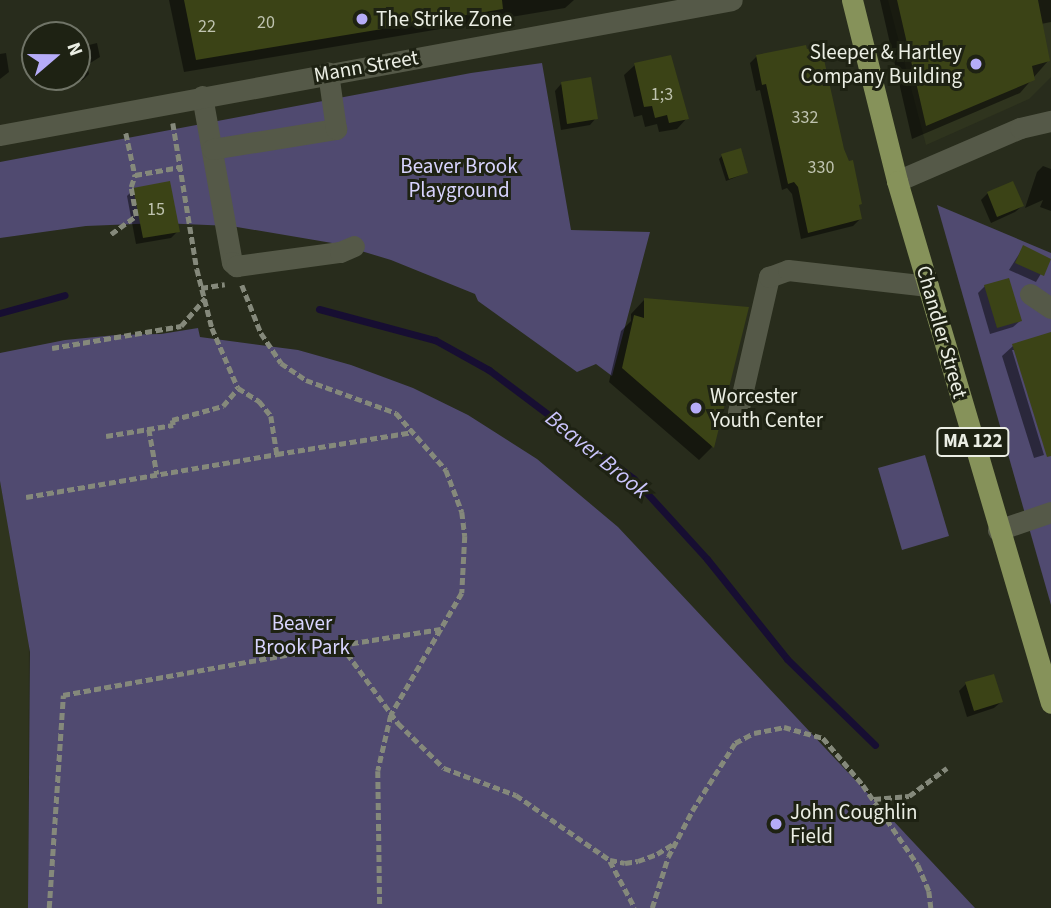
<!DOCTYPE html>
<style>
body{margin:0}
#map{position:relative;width:1051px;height:908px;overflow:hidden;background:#282c1c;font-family:"Source Sans 3",sans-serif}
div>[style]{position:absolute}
.built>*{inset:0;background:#2f341e}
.green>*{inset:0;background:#504a70}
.shadow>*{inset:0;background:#0007}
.stream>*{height:7px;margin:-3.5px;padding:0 3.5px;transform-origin:3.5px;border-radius:3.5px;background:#170e32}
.building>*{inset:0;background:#3b4316}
.path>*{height:4.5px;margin-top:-2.25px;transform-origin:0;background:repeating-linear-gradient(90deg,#85897b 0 7px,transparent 0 10.5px)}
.minor>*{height:21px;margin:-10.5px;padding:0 10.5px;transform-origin:10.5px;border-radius:10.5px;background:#555948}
.major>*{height:21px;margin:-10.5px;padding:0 10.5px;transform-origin:10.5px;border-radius:10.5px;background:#86925a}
.dots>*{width:19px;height:19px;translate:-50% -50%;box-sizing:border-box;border:4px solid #1e2213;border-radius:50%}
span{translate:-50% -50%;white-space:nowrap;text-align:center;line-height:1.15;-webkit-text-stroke:6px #1e2213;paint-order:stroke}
.number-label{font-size:18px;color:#bfc3b0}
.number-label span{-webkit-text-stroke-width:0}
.shield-label span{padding:2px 5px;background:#1e2213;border:2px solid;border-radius:5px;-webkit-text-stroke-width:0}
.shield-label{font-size:19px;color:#ebeee4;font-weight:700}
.poi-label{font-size:21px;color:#ebeee4}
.left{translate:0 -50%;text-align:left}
.right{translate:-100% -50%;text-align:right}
.street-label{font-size:21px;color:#ebeee4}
.park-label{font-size:21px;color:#d8d4fe}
.water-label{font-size:23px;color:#cbc5fd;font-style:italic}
.north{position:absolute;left:21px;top:21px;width:70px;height:70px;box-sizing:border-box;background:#1e2213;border:2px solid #707467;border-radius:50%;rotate:70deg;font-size:19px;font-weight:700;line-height:28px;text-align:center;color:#ebeee4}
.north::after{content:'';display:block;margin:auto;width:24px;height:32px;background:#b6acf8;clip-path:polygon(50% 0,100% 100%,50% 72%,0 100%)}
</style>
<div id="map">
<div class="built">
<i style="clip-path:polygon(888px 0,1051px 0,1051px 77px,1029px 99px,926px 145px)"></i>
<i style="clip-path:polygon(0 481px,29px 633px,28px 908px,0 908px)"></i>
</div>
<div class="green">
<i style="clip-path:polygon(542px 63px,571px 230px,650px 232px,612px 376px,596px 364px,577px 372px,478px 301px,475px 294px,391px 260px,338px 244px,231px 226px,160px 223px,86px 226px,0 238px,0 162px,471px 73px)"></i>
<i style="clip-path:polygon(937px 205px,1051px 253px,1051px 605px)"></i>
<i style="clip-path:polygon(198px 328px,200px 337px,298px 350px,351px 365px,413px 388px,468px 415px,537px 459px,618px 527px,975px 908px,28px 908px,30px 652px,0 481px,0 353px,65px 340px,116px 335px,161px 334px)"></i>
<i style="clip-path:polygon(925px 455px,949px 536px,902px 550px,878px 468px)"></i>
</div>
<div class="shadow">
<i style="clip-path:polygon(169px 0,574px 0,565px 8px,184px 72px)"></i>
<i style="clip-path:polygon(880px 0,1051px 0,1051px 22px,1041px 24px,1048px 61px,1020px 93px,912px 139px)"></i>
<i style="clip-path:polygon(97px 43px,100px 57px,87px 65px,89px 74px,83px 80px,61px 88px,60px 85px,55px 86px,53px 77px,77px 77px,77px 48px)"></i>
<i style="clip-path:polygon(6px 53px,9px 72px,0 79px,0 54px)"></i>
<i style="clip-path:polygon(757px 56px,860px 219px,853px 226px,801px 239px,792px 194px,787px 188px,782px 190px,760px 90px,756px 91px,750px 63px)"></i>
<i style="clip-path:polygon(635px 65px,687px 118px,677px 129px,659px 132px,657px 124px,645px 127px,642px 115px,634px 117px,624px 75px)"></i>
<i style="clip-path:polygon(561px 84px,596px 118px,590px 125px,561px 130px,555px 91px)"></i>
<i style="clip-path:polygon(722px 156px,746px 173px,726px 181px,719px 159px)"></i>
<i style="clip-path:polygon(1043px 166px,1051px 169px,1051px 211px,1040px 207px,1043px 200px,1025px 208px,1037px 172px)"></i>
<i style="clip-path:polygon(134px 189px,178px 231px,171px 238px,136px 244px,127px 196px)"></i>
<i style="clip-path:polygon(988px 193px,1022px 206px,1015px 212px,991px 223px,981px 200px)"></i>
<i style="clip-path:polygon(1023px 248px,1049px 260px,1036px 282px,1009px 270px)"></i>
<i style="clip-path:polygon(985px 286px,1020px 321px,1013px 327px,990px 334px,978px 293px)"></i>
<i style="clip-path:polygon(644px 300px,712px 447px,699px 460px,609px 382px,621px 331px,631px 321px,631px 314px)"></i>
<i style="clip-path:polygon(1051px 334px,1051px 452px,1015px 350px,1012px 350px,1044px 455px,1034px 458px,1002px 356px,1013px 346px)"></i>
<i style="clip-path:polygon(993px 676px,1001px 702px,994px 708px,967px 717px,959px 691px,966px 684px)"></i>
</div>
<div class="stream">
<i style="left:319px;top:309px;width:120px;rotate:15deg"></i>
<i style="left:435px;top:340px;width:62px;rotate:29.1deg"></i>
<i style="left:489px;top:370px;width:181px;rotate:36.9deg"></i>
<i style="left:634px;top:479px;width:108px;rotate:47.6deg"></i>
<i style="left:707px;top:559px;width:128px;rotate:51.3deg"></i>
<i style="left:787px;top:659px;width:123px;rotate:44.3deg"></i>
<i style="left:0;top:313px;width:67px;rotate:-15.5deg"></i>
</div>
<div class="building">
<i style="clip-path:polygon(184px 0,502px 0,503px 9px,196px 60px)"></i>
<i style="clip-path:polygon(897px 0,1038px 0,1050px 61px,1032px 66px,1035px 80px,926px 126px)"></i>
<i style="clip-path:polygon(806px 45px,807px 49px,821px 46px,844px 149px,849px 161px,853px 160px,862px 204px,859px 205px,862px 219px,808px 233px,798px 187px,794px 182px,788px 184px,766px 84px,762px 85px,756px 55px)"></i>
<i style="clip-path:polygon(671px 55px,689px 119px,669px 123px,667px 115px,655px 118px,652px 106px,644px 107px,634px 63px)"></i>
<i style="clip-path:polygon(591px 77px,598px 119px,567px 124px,561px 82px)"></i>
<i style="clip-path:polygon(741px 148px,748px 173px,729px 179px,721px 154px)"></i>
<i style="clip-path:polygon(170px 181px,180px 232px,143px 238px,133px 188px)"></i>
<i style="clip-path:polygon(1013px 181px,1024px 206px,997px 217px,987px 192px)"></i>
<i style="clip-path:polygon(1023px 245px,1051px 259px,1044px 276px,1015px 263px)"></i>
<i style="clip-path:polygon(1009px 278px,1022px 321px,997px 328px,984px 285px)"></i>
<i style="clip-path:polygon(644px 298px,749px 307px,714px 448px,622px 368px,634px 315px,644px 318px)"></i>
<i style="clip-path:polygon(1051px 332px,1051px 456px,1047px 457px,1012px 344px)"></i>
<i style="clip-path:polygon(994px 674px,1003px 702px,974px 711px,965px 682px)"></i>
</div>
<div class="path">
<i style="left:173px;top:123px;width:148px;rotate:80.7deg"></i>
<i style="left:197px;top:269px;width:61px;rotate:75.7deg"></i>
<i style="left:212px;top:328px;width:65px;rotate:66.6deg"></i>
<i style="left:238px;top:388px;width:25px;rotate:32deg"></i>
<i style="left:259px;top:401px;width:19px;rotate:51deg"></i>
<i style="left:271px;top:416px;width:38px;rotate:81deg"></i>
<i style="left:277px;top:454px;width:138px;rotate:-9.2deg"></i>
<i style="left:126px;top:133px;width:43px;rotate:77.9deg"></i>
<i style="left:135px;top:175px;width:46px;rotate:-10.1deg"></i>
<i style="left:111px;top:234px;width:31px;rotate:-36deg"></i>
<i style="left:136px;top:216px;width:29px;rotate:-100deg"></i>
<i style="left:131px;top:187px;width:13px;rotate:-72deg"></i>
<i style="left:242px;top:285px;width:52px;rotate:68.4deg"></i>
<i style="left:261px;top:333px;width:36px;rotate:56deg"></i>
<i style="left:281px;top:363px;width:30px;rotate:34deg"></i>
<i style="left:306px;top:380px;width:96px;rotate:20.1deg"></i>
<i style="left:396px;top:413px;width:76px;rotate:48.7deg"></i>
<i style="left:446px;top:470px;width:45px;rotate:69.1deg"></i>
<i style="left:462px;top:512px;width:24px;rotate:83deg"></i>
<i style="left:465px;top:536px;width:57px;rotate:93deg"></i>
<i style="left:462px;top:593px;width:141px;rotate:120.2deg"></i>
<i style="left:391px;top:715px;width:57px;rotate:103.1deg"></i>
<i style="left:378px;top:771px;width:137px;rotate:89.2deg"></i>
<i style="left:201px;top:288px;width:24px;rotate:-9deg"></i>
<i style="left:52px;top:348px;width:131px;rotate:-9.7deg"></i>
<i style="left:181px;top:326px;width:37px;rotate:-49deg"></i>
<i style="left:149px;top:429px;width:46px;rotate:79.9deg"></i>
<i style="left:106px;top:436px;width:68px;rotate:-9.3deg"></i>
<i style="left:173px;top:425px;width:5px;rotate:-101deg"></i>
<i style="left:172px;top:420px;width:53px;rotate:-15.4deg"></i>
<i style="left:223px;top:406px;width:23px;rotate:-50deg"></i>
<i style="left:26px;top:497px;width:255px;rotate:-9.7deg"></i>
<i style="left:341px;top:645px;width:101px;rotate:-9.1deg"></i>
<i style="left:874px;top:799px;width:35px;rotate:-5deg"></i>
<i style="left:909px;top:796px;width:47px;rotate:-36.4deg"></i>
<i style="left:610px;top:861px;width:53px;rotate:62deg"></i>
<i style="left:49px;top:908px;width:213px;rotate:-86.2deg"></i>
<i style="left:63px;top:695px;width:282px;rotate:-10.2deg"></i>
<i style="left:341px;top:645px;width:97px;rotate:53.8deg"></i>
<i style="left:398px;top:723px;width:64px;rotate:44.4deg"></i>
<i style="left:444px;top:768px;width:77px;rotate:20.6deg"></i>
<i style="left:516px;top:795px;width:114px;rotate:34.7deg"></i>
<i style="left:610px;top:860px;width:15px;rotate:11deg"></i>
<i style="left:625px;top:863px;width:13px;rotate:-9deg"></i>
<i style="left:638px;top:861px;width:20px;rotate:-20deg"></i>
<i style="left:657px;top:854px;width:22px;rotate:-32deg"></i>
<i style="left:652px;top:908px;width:53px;rotate:-72.6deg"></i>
<i style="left:668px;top:857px;width:52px;rotate:-62.4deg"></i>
<i style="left:692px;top:811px;width:80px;rotate:-57.7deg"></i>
<i style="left:735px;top:743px;width:21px;rotate:-28deg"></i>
<i style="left:754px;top:733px;width:31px;rotate:-11deg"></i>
<i style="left:784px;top:727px;width:41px;rotate:15.8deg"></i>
<i style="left:823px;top:738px;width:62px;rotate:49.6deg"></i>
<i style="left:863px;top:785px;width:97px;rotate:55.5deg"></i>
<i style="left:918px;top:865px;width:28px;rotate:67deg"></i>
<i style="left:929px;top:891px;width:17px;rotate:83deg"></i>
</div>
<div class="minor">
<i style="left:202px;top:96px;width:169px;rotate:79.8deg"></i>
<i style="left:232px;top:262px;width:6px;rotate:45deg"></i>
<i style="left:236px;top:266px;width:105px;rotate:-7.7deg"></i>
<i style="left:340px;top:252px;width:15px;rotate:-23deg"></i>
<i style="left:0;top:135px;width:744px;rotate:-10.45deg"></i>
<i style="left:212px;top:149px;width:126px;rotate:-9.2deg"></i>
<i style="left:336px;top:129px;width:57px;rotate:-98.1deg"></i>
<i style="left:897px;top:181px;width:134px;rotate:-23.3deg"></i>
<i style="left:1020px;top:128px;width:32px;rotate:-13deg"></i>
<i style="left:1030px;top:294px;width:25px;rotate:34deg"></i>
<i style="left:738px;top:412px;width:139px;rotate:-77.1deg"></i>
<i style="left:769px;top:277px;width:20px;rotate:-20deg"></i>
<i style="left:788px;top:270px;width:141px;rotate:6.5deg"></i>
<i style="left:998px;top:530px;width:56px;rotate:-18.8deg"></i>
</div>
<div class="major">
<i style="left:852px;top:0;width:187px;rotate:76deg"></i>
<i style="left:897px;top:181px;width:544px;rotate:73.56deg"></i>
</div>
<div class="dots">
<i style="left:362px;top:19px;background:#b6acf8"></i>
<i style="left:976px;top:64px;background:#b6acf8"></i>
<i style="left:696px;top:408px;background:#b6acf8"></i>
<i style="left:776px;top:824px;background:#b6acf8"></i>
</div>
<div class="number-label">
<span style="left:266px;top:23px">20</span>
<span style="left:207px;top:27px">22</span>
<span style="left:662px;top:95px">1;3</span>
<span style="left:805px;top:118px">332</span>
<span style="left:821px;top:168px">330</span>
<span style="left:156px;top:210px">15</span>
</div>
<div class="shield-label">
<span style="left:973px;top:442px">MA 122</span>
</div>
<div class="poi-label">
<span class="left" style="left:376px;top:19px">The Strike Zone</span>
<span class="right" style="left:962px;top:64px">Sleeper &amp; Hartley<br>Company Building</span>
<span class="left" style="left:710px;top:408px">Worcester<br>Youth Center</span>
<span class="left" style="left:790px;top:824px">John Coughlin<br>Field</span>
</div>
<div class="street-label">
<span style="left:366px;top:66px;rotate:-10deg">Mann Street</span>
<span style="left:942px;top:332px;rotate:74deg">Chandler Street</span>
</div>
<div class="park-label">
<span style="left:459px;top:178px">Beaver Brook<br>Playground</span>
<span style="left:302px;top:635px">Beaver<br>Brook Park</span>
</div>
<div class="water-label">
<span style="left:597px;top:455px;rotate:39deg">Beaver Brook</span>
</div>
<div class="north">N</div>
</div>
